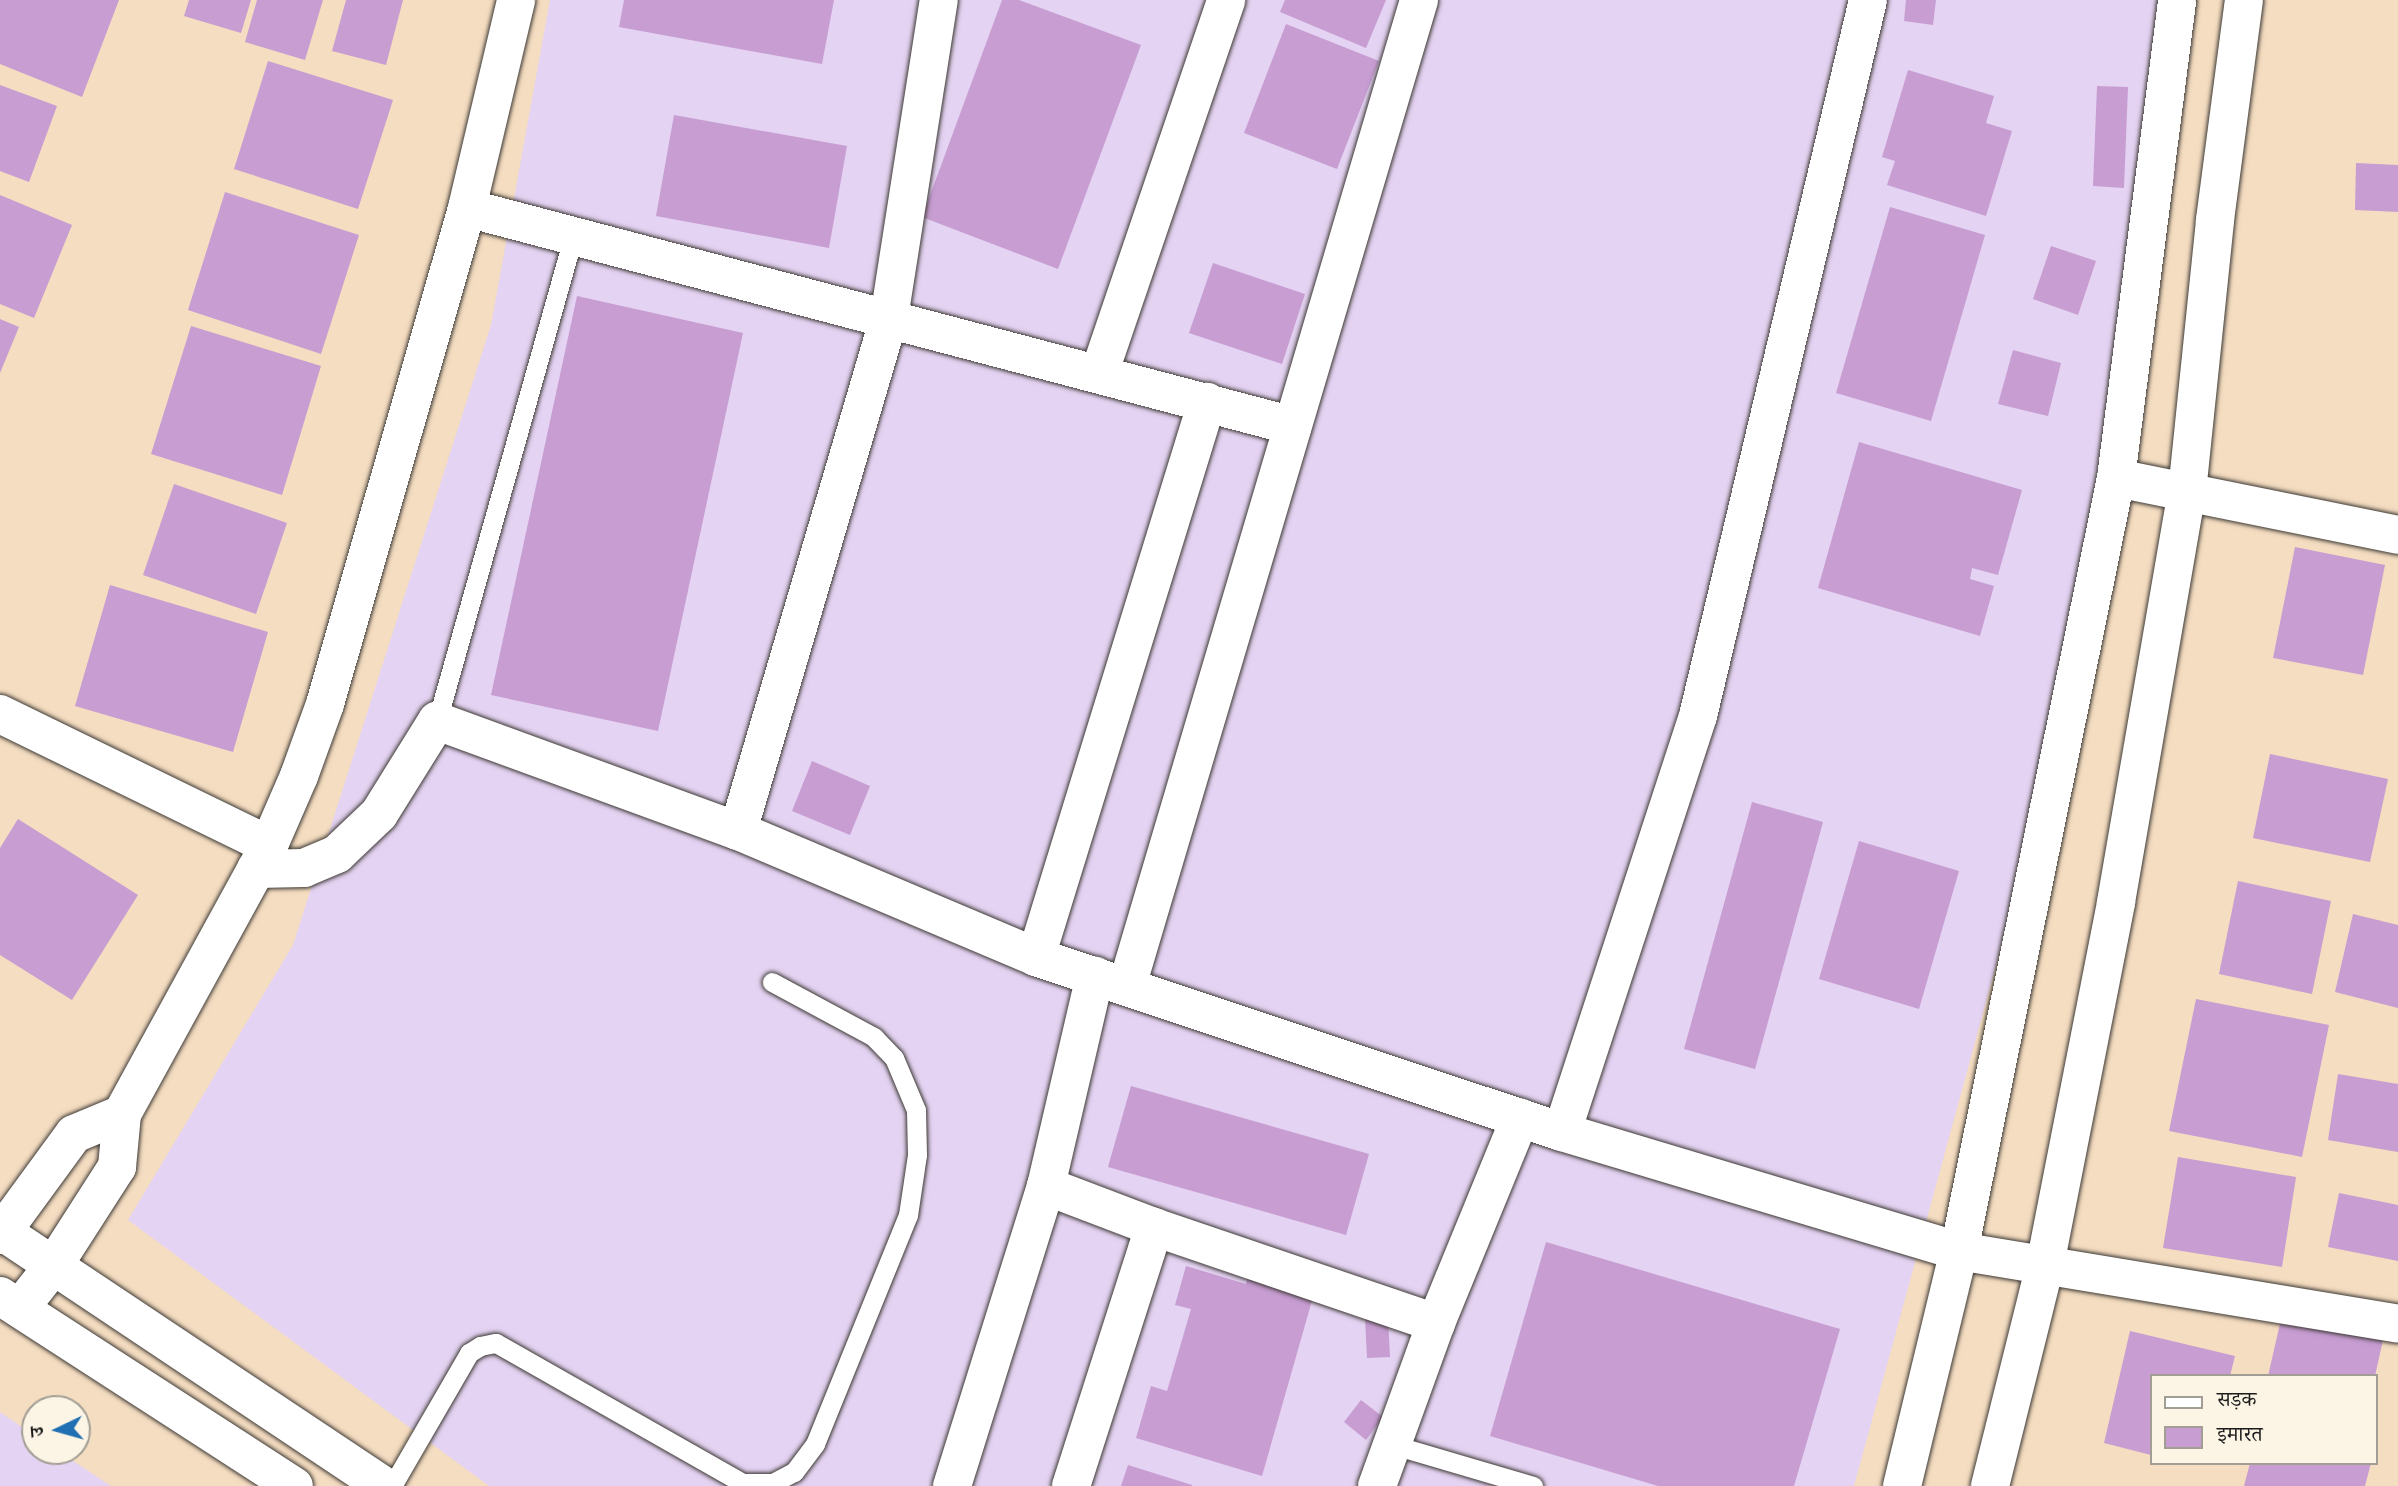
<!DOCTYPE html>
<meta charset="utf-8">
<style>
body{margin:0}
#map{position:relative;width:2398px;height:1486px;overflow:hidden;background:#f5ddc1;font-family:"Libre Bodoni","Noto Serif Devanagari",serif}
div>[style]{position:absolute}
.built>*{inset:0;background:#e4d3f2}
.building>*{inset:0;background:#c79dd2}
.roads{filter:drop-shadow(0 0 2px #3d3935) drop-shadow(0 0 2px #3d3935)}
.lane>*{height:19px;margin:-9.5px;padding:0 9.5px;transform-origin:9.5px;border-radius:9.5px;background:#fff}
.street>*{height:38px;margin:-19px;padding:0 19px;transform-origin:19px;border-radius:19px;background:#fff}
.secondary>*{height:38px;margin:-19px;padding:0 19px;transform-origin:19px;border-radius:19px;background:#fff}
span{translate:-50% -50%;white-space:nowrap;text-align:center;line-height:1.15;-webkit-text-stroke:5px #fcf5e5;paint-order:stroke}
.legend{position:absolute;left:2150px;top:1374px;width:228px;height:91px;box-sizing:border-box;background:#fcf5e5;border:2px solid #a29e95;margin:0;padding:9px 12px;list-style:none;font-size:21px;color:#1c1c1c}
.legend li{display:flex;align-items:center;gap:14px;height:35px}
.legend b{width:35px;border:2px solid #a29e95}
.north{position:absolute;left:21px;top:1395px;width:70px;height:70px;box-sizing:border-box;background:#fcf5e5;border:2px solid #a29e95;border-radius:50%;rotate:265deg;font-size:19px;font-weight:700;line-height:28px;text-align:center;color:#1c1c1c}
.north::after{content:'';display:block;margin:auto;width:24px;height:32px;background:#1f6fb2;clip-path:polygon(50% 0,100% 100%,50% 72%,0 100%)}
</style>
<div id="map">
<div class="built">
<i style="clip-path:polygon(550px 0,2170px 0,2124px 496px,1854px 1486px,489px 1486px,128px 1220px,293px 945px,491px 325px)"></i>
<i style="clip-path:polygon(0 1412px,35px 1436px,35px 1451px,58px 1451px,111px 1486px,0 1486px)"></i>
</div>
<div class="building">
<i style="clip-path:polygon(0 0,119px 0,82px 97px,0 64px)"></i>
<i style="clip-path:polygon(189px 0,251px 0,241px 33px,184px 16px)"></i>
<i style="clip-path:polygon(257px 0,323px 0,305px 60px,245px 42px)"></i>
<i style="clip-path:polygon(346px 0,403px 0,386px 65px,332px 51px)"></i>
<i style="clip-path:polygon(624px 0,834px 0,822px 64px,619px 27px)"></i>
<i style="clip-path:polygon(1002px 0,1019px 0,1141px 45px,1058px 269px,922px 217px)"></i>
<i style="clip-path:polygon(1285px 0,1386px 0,1366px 48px,1280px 12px)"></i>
<i style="clip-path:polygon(1906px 0,1936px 0,1933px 25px,1904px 21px)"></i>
<i style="clip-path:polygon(1286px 24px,1379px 61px,1337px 169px,1244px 133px)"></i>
<i style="clip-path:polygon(268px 61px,393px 100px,358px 209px,234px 169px)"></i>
<i style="clip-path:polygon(1908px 70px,1994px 96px,1986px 123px,2012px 131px,1986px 216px,1887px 185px,1895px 161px,1882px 157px)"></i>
<i style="clip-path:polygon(0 85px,57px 106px,29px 182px,0 171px)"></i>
<i style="clip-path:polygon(2097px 86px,2128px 87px,2124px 188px,2093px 186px)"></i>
<i style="clip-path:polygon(674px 115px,847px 146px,829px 248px,656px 216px)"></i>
<i style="clip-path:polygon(2356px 163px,2398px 165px,2398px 212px,2355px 210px)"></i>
<i style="clip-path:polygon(225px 192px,359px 235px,321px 354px,188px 310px)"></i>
<i style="clip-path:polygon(0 195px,72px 225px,34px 318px,0 304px)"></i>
<i style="clip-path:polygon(1890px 207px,1985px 235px,1931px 421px,1836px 393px)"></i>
<i style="clip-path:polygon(2051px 246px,2096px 261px,2078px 315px,2033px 299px)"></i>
<i style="clip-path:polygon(1213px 263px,1305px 294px,1282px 364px,1189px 333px)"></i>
<i style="clip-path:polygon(577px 296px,743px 333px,658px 731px,491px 695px)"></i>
<i style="clip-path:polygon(0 319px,19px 327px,0 373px)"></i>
<i style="clip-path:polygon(191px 326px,321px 366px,282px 495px,151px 454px)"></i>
<i style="clip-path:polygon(2013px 350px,2061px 363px,2048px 416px,1998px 404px)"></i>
<i style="clip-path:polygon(1859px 442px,2022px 490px,1998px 575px,1972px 568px,1970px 579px,1994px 586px,1980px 636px,1818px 588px)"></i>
<i style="clip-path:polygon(174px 484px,287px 523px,256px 614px,143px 575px)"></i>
<i style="clip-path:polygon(2295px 547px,2385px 565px,2363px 675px,2273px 658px)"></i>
<i style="clip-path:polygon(110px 585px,268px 632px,233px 752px,75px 706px)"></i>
<i style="clip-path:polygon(2270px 754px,2388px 779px,2370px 862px,2253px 838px)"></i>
<i style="clip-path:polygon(812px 761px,870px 786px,850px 835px,792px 811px)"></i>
<i style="clip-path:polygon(1752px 802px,1823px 822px,1755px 1069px,1684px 1049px)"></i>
<i style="clip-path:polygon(18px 819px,138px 895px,72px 1000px,0 955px,0 848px)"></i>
<i style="clip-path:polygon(1859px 841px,1959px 871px,1919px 1009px,1819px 979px)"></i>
<i style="clip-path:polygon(2238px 881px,2331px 901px,2312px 994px,2219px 974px)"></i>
<i style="clip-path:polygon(2353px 914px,2398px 925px,2398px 1008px,2335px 992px)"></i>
<i style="clip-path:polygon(2196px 999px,2329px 1025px,2302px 1157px,2169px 1131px)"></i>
<i style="clip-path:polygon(2338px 1074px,2398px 1084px,2398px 1152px,2328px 1140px)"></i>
<i style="clip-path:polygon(1131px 1086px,1369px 1154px,1346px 1235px,1108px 1167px)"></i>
<i style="clip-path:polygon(2178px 1157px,2296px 1177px,2282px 1267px,2163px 1248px)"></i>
<i style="clip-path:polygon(2339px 1193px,2398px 1205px,2398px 1261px,2328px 1247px)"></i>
<i style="clip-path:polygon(1546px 1242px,1840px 1329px,1794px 1486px,1658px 1486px,1490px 1436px)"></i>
<i style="clip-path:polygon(1186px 1266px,1246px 1284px,1247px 1278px,1313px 1297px,1262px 1476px,1136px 1438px,1151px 1386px,1167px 1391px,1191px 1309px,1175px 1305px)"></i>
<i style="clip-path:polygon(2282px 1315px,2383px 1340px,2375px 1376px,2268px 1376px)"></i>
<i style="clip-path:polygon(1388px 1317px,1390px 1357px,1367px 1358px,1365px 1318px)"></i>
<i style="clip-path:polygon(2130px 1331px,2235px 1356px,2230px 1376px,2151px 1376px,2151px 1455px,2104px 1443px)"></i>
<i style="clip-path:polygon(1361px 1400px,1383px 1417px,1366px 1440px,1344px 1422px)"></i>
<i style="clip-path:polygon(2250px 1463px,2371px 1463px,2365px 1486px,2244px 1486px)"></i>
<i style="clip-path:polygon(1128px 1465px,1192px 1485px,1192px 1486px,1121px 1486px)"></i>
</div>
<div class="roads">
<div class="lane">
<i style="left:437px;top:721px;width:506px;rotate:-74.29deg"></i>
<i style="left:1394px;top:1445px;width:145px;rotate:16.4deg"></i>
<i style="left:392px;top:1486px;width:154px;rotate:-59.9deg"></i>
<i style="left:469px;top:1353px;width:13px;rotate:-32deg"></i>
<i style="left:480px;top:1346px;width:16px;rotate:-11deg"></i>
<i style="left:496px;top:1343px;width:283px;rotate:29.6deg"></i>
<i style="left:742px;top:1483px;width:31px"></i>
<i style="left:773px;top:1483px;width:24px;rotate:-28deg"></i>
<i style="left:794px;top:1472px;width:35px;rotate:-53deg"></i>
<i style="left:815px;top:1444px;width:247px;rotate:-67.9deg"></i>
<i style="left:908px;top:1215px;width:61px;rotate:-81.5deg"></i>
<i style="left:917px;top:1155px;width:45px;rotate:-91.3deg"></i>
<i style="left:916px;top:1110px;width:56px;rotate:-112.9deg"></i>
<i style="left:894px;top:1058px;width:29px;rotate:-134deg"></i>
<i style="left:874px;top:1037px;width:116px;rotate:-151.7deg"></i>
</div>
<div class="street">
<i style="left:467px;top:208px;width:854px;rotate:14.78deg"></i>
<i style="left:1099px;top:374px;width:395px;rotate:-71.2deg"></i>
<i style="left:2116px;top:478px;width:288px;rotate:11.4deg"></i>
<i style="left:0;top:714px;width:299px;rotate:26deg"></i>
<i style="left:738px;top:831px;width:535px;rotate:-73.6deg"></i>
<i style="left:889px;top:318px;width:322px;rotate:-81.1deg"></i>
<i style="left:256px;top:869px;width:48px;rotate:-1.2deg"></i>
<i style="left:304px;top:868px;width:36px;rotate:-23deg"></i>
<i style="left:337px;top:854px;width:58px;rotate:-43.6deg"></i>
<i style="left:379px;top:814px;width:110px;rotate:-58.1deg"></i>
<i style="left:437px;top:721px;width:320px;rotate:20.1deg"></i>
<i style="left:738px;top:831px;width:324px;rotate:22.9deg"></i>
<i style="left:1036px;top:957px;width:554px;rotate:18.4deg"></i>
<i style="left:1562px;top:1132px;width:414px;rotate:16.7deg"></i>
<i style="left:1959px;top:1251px;width:445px;rotate:9.4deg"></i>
<i style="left:1036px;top:957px;width:581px;rotate:-72.88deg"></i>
<i style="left:1127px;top:986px;width:1028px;rotate:-73.5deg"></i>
<i style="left:1562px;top:1132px;width:438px;rotate:-71.9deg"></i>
<i style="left:1698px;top:716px;width:736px;rotate:-76.64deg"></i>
<i style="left:1046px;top:1186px;width:116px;rotate:20.8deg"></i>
<i style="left:1154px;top:1227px;width:298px;rotate:18.8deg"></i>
<i style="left:952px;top:1486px;width:314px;rotate:-72.6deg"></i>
<i style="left:1046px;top:1186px;width:216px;rotate:-76.9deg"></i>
<i style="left:1071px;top:1486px;width:272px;rotate:-72.2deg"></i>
<i style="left:1377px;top:1486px;width:173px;rotate:-70.1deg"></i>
<i style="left:1436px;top:1323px;width:222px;rotate:-67.7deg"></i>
</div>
<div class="secondary">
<i style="left:0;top:1230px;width:462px;rotate:33.7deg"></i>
<i style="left:0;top:1235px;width:125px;rotate:-53.8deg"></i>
<i style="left:74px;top:1134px;width:52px;rotate:-22.6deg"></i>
<i style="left:0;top:1296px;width:350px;rotate:32.9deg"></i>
<i style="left:20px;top:1308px;width:55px;rotate:-51.7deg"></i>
<i style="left:54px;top:1265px;width:117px;rotate:-57.3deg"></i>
<i style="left:117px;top:1167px;width:53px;rotate:-84.6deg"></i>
<i style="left:122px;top:1114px;width:307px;rotate:-61.3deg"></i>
<i style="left:269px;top:845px;width:75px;rotate:-66.5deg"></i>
<i style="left:299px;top:776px;width:77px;rotate:-70.1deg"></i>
<i style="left:325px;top:704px;width:516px;rotate:-74.02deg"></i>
<i style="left:467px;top:208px;width:214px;rotate:-76.7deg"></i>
<i style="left:1902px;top:1486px;width:242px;rotate:-76.4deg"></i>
<i style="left:1959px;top:1251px;width:789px;rotate:-78.52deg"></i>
<i style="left:2116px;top:478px;width:482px;rotate:-82.7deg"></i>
<i style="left:1990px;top:1486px;width:228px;rotate:-76deg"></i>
<i style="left:2045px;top:1265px;width:370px;rotate:-78.9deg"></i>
<i style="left:2116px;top:902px;width:416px;rotate:-80.2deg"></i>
<i style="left:2187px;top:492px;width:273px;rotate:-84.1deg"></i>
<i style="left:2215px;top:220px;width:222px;rotate:-82.5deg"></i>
</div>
</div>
<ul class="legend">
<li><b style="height:9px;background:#fff"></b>सड़क</li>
<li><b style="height:19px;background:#c79dd2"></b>इमारत</li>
</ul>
<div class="north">उ</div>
</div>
